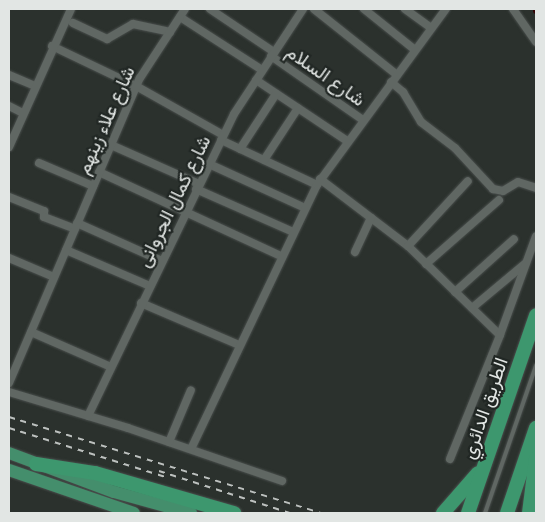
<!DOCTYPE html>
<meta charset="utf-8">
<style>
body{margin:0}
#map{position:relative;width:545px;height:522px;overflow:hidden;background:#2b312d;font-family:"Exo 2",Vazirmatn,sans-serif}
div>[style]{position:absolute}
.canal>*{height:7px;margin:-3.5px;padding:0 3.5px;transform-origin:3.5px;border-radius:3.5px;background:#340103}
.roads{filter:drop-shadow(0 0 1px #494e4c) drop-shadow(0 0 1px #494e4c)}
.service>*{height:4px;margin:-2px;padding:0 2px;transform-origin:2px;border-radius:2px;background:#606763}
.minor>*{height:8px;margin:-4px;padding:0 4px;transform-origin:4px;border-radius:4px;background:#606763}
.trunk>*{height:12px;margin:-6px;padding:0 6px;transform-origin:6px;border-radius:6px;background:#448e6c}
.motorway>*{height:14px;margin:-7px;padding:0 7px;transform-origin:7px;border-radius:7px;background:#3d976e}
.rail>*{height:2px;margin-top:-1px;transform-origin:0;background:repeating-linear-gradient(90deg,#bcc0be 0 6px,transparent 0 12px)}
span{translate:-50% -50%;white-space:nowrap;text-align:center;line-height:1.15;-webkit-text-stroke:4.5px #212724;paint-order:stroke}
.street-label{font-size:19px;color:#e2e6e4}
.frame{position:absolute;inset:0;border:10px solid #e2e6e4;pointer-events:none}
</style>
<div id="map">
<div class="canal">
<i style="left:536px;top:9px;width:1px;rotate:90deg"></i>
</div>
<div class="roads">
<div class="service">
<i style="left:485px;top:513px;width:156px;rotate:-70.9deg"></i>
</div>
<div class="minor">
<i style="left:210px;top:9px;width:77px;rotate:33.9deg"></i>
<i style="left:314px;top:9px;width:106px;rotate:38.5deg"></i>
<i style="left:364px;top:9px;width:65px;rotate:38.8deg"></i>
<i style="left:405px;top:9px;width:32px;rotate:36deg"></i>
<i style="left:513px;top:9px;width:40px;rotate:55.1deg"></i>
<i style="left:180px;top:17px;width:98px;rotate:32.9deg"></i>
<i style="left:73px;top:23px;width:38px;rotate:25deg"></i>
<i style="left:107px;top:39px;width:30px;rotate:-30deg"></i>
<i style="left:133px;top:24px;width:38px;rotate:12deg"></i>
<i style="left:52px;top:46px;width:93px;rotate:25.5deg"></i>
<i style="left:136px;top:86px;width:100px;rotate:29.4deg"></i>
<i style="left:271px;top:56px;width:112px;rotate:34.8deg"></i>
<i style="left:9px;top:75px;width:28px;rotate:23deg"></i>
<i style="left:256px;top:80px;width:110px;rotate:33.8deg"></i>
<i style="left:391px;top:82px;width:16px;rotate:40deg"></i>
<i style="left:403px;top:92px;width:35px;rotate:59deg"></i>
<i style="left:421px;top:122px;width:43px;rotate:37.4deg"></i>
<i style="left:455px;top:148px;width:56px;rotate:47.2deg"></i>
<i style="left:493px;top:189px;width:10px;rotate:11deg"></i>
<i style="left:503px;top:191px;width:17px;rotate:-31deg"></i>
<i style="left:518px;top:182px;width:19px;rotate:18deg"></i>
<i style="left:9px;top:106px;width:16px;rotate:27deg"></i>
<i style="left:221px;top:140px;width:106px;rotate:25.1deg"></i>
<i style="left:111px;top:145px;width:96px;rotate:23.9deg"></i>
<i style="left:9px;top:147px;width:151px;rotate:-65.8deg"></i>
<i style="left:240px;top:149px;width:66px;rotate:-56.8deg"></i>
<i style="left:264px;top:160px;width:62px;rotate:-56.8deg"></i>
<i style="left:39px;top:163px;width:59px;rotate:23.1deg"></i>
<i style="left:209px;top:164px;width:106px;rotate:24.6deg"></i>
<i style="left:99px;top:172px;width:200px;rotate:24.8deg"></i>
<i style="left:320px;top:179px;width:111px;rotate:37.3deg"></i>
<i style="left:408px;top:246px;width:128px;rotate:44.1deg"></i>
<i style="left:196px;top:189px;width:106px;rotate:23.9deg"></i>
<i style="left:9px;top:197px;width:38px;rotate:22deg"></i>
<i style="left:44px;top:211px;width:6px;rotate:90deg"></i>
<i style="left:44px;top:217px;width:33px;rotate:21deg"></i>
<i style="left:77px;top:223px;width:93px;rotate:24.1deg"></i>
<i style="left:408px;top:246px;width:88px;rotate:-47.3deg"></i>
<i style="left:66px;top:250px;width:91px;rotate:23.2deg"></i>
<i style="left:355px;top:252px;width:38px;rotate:-65deg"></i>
<i style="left:9px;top:258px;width:49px;rotate:22.9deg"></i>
<i style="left:426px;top:264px;width:97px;rotate:-41.2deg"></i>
<i style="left:455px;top:292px;width:79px;rotate:-41.9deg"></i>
<i style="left:141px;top:303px;width:107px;rotate:23.2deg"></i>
<i style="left:472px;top:308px;width:70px;rotate:-39.8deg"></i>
<i style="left:31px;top:332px;width:87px;rotate:23.6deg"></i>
<i style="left:9px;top:383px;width:332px;rotate:-66.8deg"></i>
<i style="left:140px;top:78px;width:82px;rotate:-56.9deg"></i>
<i style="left:9px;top:392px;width:124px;rotate:16.8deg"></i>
<i style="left:128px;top:428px;width:163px;rotate:19deg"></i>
<i style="left:88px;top:416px;width:335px;rotate:-64.2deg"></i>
<i style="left:234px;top:114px;width:126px;rotate:-56.7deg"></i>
<i style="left:169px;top:442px;width:56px;rotate:-67.1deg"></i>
<i style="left:191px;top:449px;width:293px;rotate:-64.5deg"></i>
<i style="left:317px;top:185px;width:218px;rotate:-53.8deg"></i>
<i style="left:450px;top:459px;width:134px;rotate:-68deg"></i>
<i style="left:500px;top:335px;width:105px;rotate:-70deg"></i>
</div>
<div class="trunk">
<i style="left:9px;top:453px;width:112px;rotate:20.4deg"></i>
<i style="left:114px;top:492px;width:80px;rotate:15.3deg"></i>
<i style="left:9px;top:470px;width:132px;rotate:19deg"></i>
</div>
<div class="motorway">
<i style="left:36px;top:464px;width:60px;rotate:8.7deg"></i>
<i style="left:95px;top:473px;width:145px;rotate:16.1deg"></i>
<i style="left:443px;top:513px;width:53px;rotate:-48.8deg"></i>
<i style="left:468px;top:513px;width:209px;rotate:-71deg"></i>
<i style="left:507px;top:513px;width:90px;rotate:-71.2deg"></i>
<i style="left:529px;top:513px;width:55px;rotate:-82.7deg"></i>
</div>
</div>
<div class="rail">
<i style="left:9px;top:417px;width:326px;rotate:17.1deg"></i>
<i style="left:9px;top:428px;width:164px;rotate:17.4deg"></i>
<i style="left:159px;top:471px;width:138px;rotate:17.8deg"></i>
</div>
<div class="street-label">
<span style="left:326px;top:75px;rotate:35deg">شارع السلام</span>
<span style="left:105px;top:120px;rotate:-66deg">شارع علاء زينهم</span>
<span style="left:173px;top:201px;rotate:-64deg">شارع كمال الجروانى</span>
<span style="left:484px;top:408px;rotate:-71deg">الطريق الدائري</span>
</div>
<div class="frame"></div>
</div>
